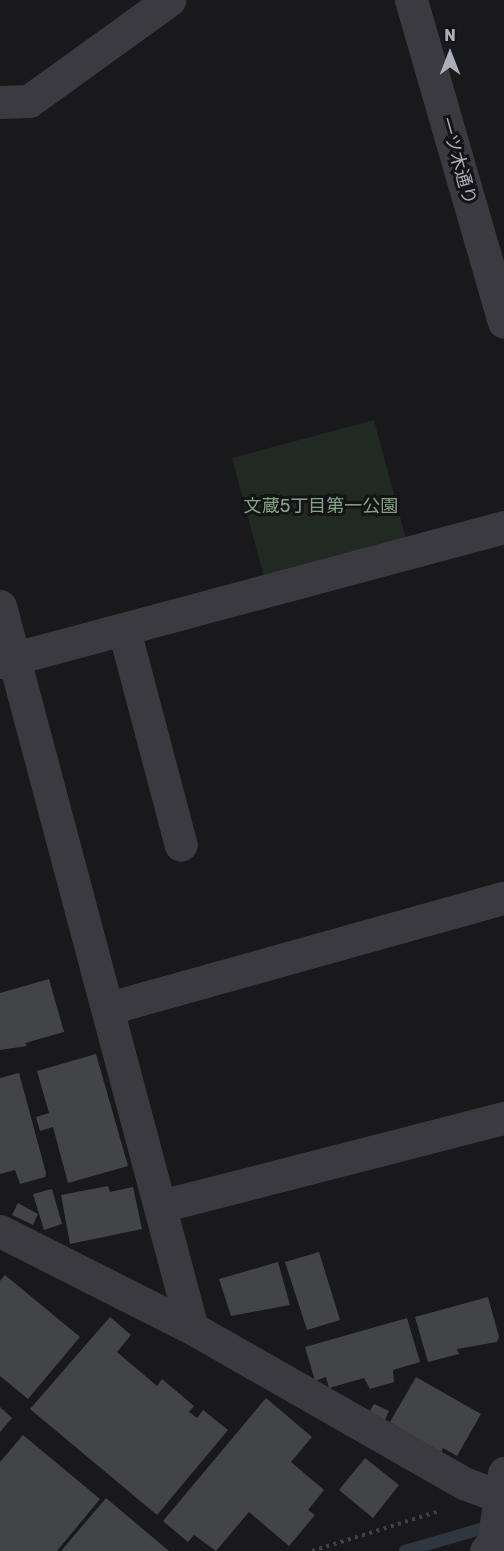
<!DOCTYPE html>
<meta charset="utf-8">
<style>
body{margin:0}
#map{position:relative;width:504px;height:1551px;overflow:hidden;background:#19191b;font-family:Rubik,"Noto Sans JP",sans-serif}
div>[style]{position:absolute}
.green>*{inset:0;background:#202922}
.stream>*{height:12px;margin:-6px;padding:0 6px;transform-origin:6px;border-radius:6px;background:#2e373f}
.building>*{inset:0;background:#434448}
.path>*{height:4px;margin-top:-2px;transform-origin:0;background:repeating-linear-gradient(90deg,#404147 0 3px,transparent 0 7.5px)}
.minor>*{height:33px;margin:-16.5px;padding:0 16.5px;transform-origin:16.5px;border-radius:16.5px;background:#3a3a40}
span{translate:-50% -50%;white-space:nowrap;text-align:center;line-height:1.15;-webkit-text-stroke:6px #141416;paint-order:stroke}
.street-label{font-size:18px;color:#abafbb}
.park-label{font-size:18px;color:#82a586}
.north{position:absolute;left:420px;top:24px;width:60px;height:60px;-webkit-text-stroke:4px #141416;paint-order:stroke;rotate:0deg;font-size:16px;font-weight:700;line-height:24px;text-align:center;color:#abafbb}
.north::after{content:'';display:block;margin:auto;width:21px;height:27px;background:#abafbb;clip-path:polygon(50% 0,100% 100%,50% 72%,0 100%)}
</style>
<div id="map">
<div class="green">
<i style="clip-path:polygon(374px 420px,410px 554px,268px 592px,232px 458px)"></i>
</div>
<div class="stream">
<i style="left:405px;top:1551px;width:93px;rotate:-16.3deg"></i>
</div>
<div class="building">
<i style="clip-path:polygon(49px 979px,64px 1032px,25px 1043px,27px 1046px,0 1050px,0 993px)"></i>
<i style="clip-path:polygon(96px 1054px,128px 1166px,68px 1183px,53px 1127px,40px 1131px,36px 1117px,49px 1113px,37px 1071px)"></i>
<i style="clip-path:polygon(19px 1073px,46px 1173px,45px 1177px,20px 1184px,15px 1170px,0 1174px,0 1078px)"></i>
<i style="clip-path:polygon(108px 1186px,110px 1192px,133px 1187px,142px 1229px,70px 1244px,61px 1195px)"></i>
<i style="clip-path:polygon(52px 1189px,62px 1224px,44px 1230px,33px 1194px)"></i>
<i style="clip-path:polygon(18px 1203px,38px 1214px,33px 1225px,12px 1215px)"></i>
<i style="clip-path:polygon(319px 1252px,340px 1320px,307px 1330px,285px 1262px)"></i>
<i style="clip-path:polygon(278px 1262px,290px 1305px,231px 1316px,219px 1279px)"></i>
<i style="clip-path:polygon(5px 1275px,80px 1337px,28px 1399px,0 1376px,0 1281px)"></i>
<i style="clip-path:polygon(488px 1297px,499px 1337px,497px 1342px,457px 1349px,459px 1354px,428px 1362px,415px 1317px)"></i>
<i style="clip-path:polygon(110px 1317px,131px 1335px,117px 1352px,157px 1386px,162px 1379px,194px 1406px,189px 1412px,197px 1418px,203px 1410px,228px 1430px,157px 1515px,30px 1409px)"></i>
<i style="clip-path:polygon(407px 1318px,420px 1362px,393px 1370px,394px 1382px,370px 1389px,364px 1378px,329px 1388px,326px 1377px,315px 1381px,305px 1347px)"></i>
<i style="clip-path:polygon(416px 1377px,481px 1414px,457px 1456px,443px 1448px,441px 1453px,390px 1422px)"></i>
<i style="clip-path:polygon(266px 1398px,312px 1437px,291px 1462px,324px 1490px,308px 1510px,315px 1515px,289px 1546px,249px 1512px,216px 1551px,194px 1535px,188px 1542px,163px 1521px)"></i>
<i style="clip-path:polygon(374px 1404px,389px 1411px,384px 1422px,368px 1414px)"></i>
<i style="clip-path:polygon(0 1407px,12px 1418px,0 1432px)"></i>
<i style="clip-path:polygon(23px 1435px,100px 1499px,57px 1551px,0 1551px,0 1462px)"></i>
<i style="clip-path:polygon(365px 1458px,399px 1485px,373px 1518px,339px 1490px)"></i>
<i style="clip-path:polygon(106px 1498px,169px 1551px,61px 1551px)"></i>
</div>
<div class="path">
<i style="left:312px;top:1551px;width:134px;rotate:-17.4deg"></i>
</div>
<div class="minor">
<i style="left:411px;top:0;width:335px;rotate:73.9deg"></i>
<i style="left:0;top:102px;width:29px;rotate:-2deg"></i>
<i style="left:29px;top:101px;width:173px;rotate:-35.8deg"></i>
<i style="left:0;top:606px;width:747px;rotate:75.11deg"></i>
<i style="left:124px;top:630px;width:222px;rotate:75.2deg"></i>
<i style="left:0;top:662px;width:522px;rotate:-15deg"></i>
<i style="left:109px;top:1008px;width:410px;rotate:-15.6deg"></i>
<i style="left:161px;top:1206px;width:354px;rotate:-14.4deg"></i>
<i style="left:0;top:1231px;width:215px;rotate:26.8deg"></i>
<i style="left:192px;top:1328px;width:315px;rotate:29.7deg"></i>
<i style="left:466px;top:1484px;width:40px;rotate:20.2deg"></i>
<i style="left:486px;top:1551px;width:11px;rotate:-52deg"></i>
<i style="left:493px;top:1542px;width:70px;rotate:-80.9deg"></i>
</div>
<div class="street-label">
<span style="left:458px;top:161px;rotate:74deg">一ツ木通り</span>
</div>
<div class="park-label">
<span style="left:321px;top:506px">文蔵5丁目第一公園</span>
</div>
<div class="north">N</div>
</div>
